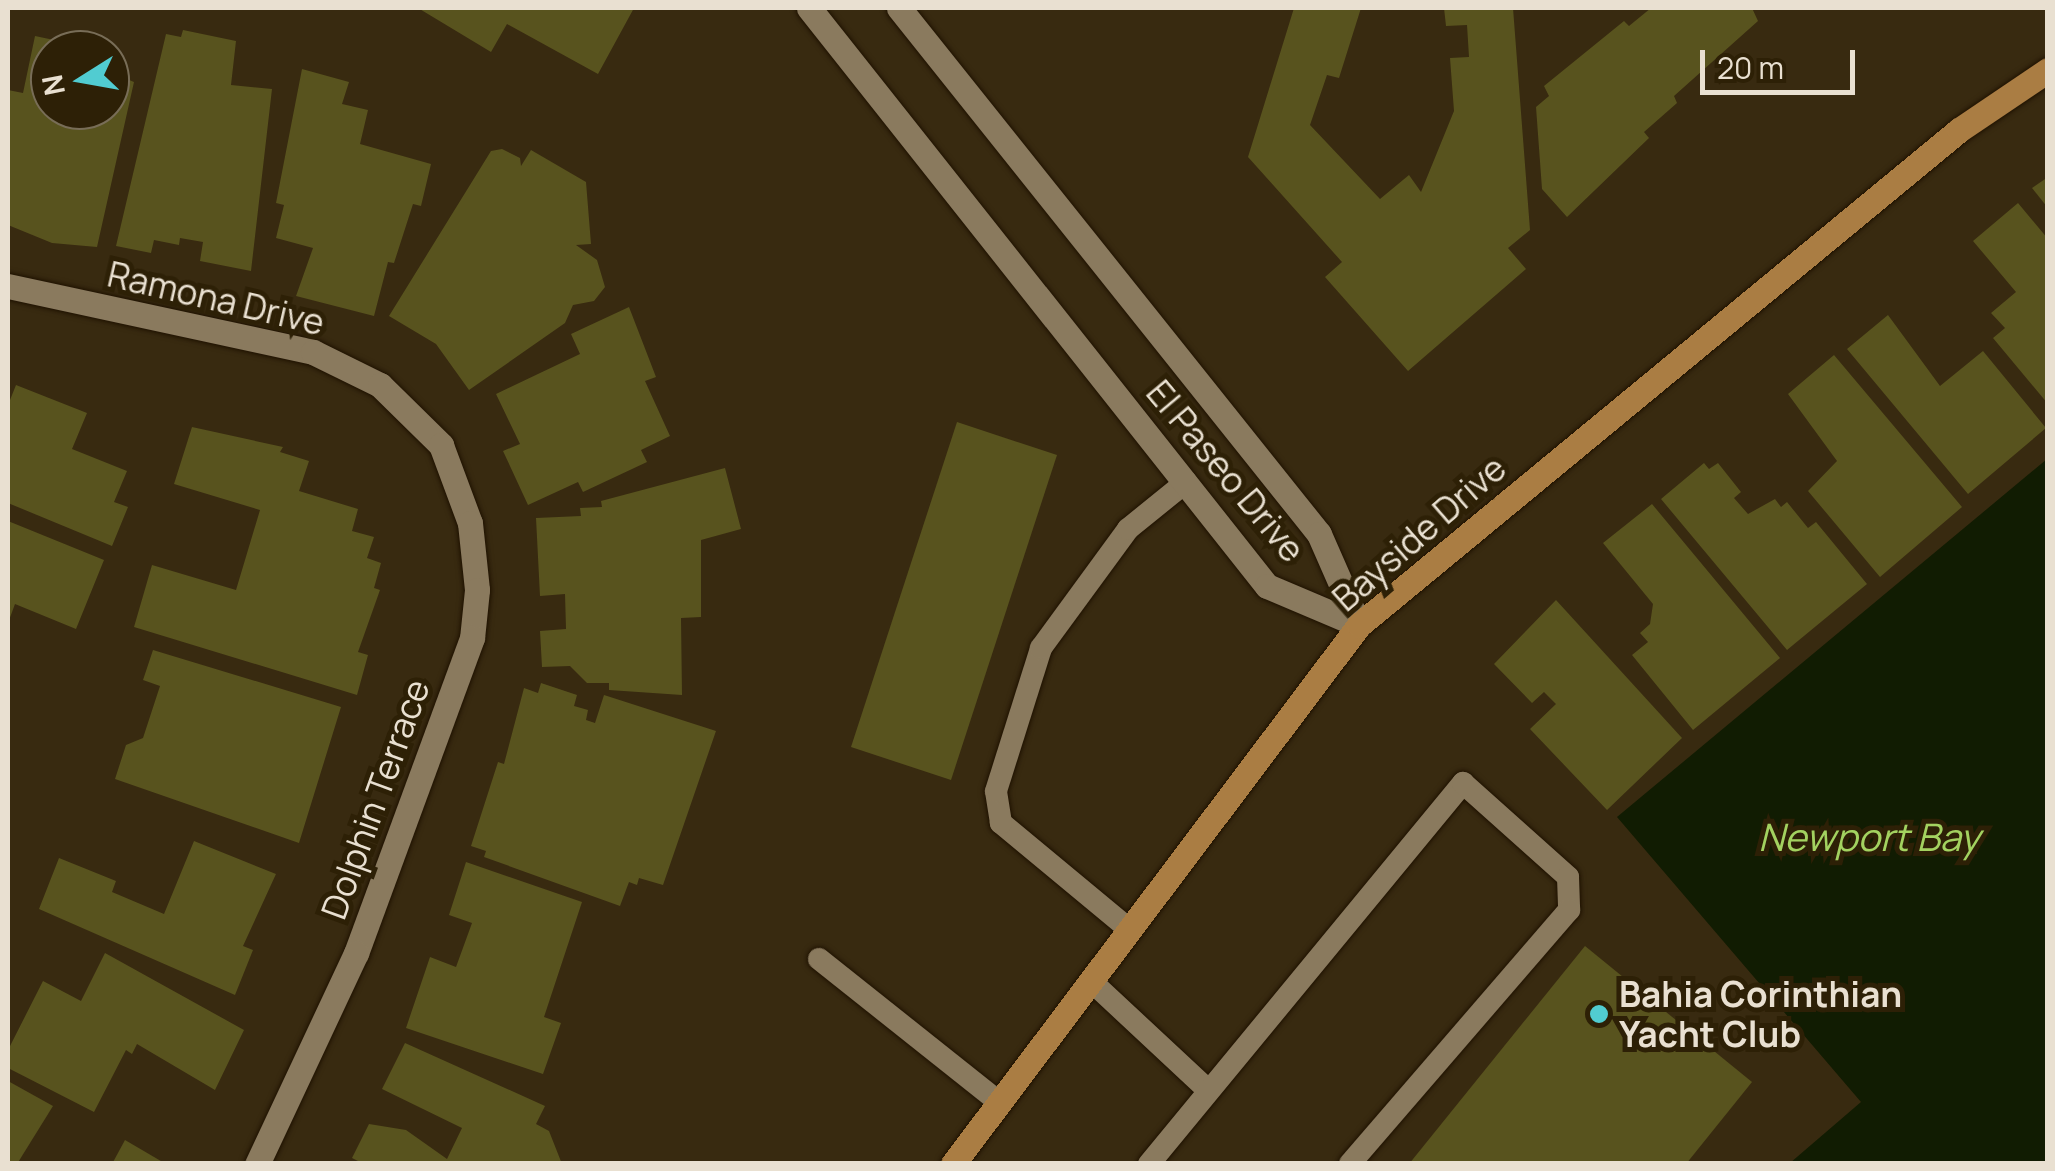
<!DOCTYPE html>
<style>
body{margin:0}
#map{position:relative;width:2055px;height:1171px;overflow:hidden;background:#382a10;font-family:Manrope,sans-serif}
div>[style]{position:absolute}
.water>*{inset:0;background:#111c02}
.building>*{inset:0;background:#58531e}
.roads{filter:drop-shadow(0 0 2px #1f1200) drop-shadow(0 0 2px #1f1200)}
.service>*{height:22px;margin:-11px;padding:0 11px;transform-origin:11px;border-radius:11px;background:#8a7a5e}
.minor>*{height:25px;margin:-12.5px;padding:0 12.5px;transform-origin:12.5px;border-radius:12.5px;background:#8a7a5e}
.tertiary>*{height:25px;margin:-12.5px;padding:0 12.5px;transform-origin:12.5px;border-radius:12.5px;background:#8a7a5e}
.secondary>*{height:25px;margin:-12.5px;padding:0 12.5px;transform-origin:12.5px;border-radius:12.5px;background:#aa7d43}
.dots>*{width:28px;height:28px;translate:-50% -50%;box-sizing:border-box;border:5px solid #2d2006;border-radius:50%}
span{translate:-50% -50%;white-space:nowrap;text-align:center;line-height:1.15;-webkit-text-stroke:10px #2d2006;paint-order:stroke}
.street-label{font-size:35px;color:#e9e0d1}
.poi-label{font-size:35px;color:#e9e0d1;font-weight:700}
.left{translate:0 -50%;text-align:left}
.water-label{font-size:38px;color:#a3d260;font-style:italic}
.frame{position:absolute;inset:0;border:10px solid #e9e0d1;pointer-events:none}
.north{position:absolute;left:30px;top:30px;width:100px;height:100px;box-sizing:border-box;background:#2d2006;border:2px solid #786d57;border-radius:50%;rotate:259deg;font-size:28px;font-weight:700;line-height:40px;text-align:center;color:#e9e0d1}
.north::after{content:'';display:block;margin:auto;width:35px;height:45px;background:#51ccd1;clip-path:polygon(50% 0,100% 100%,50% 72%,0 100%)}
.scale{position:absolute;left:1700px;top:50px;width:155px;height:45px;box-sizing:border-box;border:5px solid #e9e0d1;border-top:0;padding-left:12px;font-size:30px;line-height:35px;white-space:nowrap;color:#e9e0d1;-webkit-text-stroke:8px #2d2006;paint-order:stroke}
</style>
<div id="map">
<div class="water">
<i style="clip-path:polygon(2047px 459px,2047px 1163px,1790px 1163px,1861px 1102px,1617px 817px)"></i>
</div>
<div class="building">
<i style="clip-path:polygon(418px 8px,634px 8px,598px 74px,507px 24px,491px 52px)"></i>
<i style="clip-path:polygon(1294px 8px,1361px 8px,1339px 78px,1327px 75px,1310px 125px,1380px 199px,1409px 175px,1421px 192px,1454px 111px,1450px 58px,1469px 57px,1467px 25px,1446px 26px,1444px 8px,1513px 8px,1530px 230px,1508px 248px,1526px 269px,1408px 371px,1325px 277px,1342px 262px,1248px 157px)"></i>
<i style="clip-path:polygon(1651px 8px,1752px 8px,1758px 21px,1674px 96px,1677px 103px,1644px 132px,1649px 138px,1567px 217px,1542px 189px,1536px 107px,1549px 96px,1544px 86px,1624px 21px,1629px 26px)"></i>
<i style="clip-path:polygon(183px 30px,236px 41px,231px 85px,272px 89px,251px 271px,200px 261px,203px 242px,180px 238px,179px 245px,154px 240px,151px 253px,116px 246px,166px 34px,181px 37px)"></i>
<i style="clip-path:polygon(35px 36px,92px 48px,50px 50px,50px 110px,110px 110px,110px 72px,134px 82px,97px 247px,52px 243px,8px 225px,8px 90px,23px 93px)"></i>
<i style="clip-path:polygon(302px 69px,349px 82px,342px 104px,368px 110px,360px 144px,431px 164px,421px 206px,413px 204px,394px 263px,388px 262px,374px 316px,296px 296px,313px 248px,276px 238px,284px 205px,276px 203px)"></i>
<i style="clip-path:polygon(502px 149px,520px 158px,521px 166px,531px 150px,586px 182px,591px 244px,576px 245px,597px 260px,605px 287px,594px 301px,573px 305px,565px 323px,469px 390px,436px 344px,389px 316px,491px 151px)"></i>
<i style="clip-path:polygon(2048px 177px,2048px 208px,2032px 188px)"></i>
<i style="clip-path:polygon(2018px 203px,2048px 239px,2048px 404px,1993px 338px,2005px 328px,1991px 313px,2016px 292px,1973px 241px)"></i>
<i style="clip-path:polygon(629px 307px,656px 377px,645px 381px,670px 436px,641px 450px,647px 462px,583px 492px,578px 482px,528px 505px,503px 451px,520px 444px,496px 394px,580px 354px,571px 334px)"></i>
<i style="clip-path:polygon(1888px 315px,1940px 386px,1983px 351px,2046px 428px,1968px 494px,1847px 349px)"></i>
<i style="clip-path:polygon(1834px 355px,1962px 507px,1880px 577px,1808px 491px,1837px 461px,1788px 394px)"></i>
<i style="clip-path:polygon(16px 385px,87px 413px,72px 449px,127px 471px,114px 502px,128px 507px,112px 546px,8px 503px,8px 405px)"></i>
<i style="clip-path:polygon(957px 422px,1057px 455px,951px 780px,851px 747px)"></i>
<i style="clip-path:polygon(192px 427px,283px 447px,280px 452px,309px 461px,299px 491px,358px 509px,352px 531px,374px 537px,367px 558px,381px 563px,374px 588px,380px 590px,358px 652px,368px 655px,357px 695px,134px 627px,152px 565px,236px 590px,260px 510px,174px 484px)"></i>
<i style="clip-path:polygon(1704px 463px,1709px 469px,1718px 463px,1741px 492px,1734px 498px,1748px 514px,1775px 499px,1781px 507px,1787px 502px,1808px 528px,1816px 522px,1867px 584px,1787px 650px,1661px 499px)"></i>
<i style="clip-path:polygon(725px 468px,741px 529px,701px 540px,701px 617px,681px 618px,682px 695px,609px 690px,609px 683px,587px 683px,570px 666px,542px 667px,540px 631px,566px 629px,565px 594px,540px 596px,536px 518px,581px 516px,580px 508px,602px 507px,601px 501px)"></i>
<i style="clip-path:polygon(1652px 504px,1780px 658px,1693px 730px,1632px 655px,1648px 642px,1640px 633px,1650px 624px,1653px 604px,1603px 543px)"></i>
<i style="clip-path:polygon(8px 521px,104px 560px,76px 629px,15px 604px,8px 623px)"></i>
<i style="clip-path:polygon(1556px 600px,1682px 738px,1607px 810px,1530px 729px,1556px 704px,1544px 692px,1532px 703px,1494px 664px)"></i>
<i style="clip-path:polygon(153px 650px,341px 707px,299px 843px,115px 779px,126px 745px,143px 738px,160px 686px,143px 680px)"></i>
<i style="clip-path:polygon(541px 683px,577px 695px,574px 706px,588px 710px,586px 720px,595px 723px,604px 695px,716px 731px,663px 885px,639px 878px,637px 885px,629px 882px,620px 906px,484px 857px,486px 851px,471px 846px,498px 762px,504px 764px,524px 688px,538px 693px)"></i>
<i style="clip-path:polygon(194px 841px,276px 874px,243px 946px,253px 950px,235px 995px,39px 909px,59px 858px,116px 881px,112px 892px,164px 914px)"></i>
<i style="clip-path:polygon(466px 862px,582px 902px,544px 1017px,561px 1023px,543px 1074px,406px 1028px,430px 957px,456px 967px,472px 923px,449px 915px)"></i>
<i style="clip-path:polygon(1585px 946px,1752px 1082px,1686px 1164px,1409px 1164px)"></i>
<i style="clip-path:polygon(105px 953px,244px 1030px,215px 1090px,137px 1044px,132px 1054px,126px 1050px,94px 1112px,8px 1068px,8px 1050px,43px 981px,81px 1001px)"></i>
<i style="clip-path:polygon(405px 1043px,545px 1106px,536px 1124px,549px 1131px,562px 1164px,364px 1164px,352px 1158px,369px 1124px,406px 1130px,447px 1159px,462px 1128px,382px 1089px)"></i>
<i style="clip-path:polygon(8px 1081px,53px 1106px,17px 1164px,8px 1164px)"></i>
<i style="clip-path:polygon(125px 1140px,166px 1164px,112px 1164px)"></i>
</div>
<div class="roads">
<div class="service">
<i style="left:1130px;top:930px;width:168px;rotate:-140.3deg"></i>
<i style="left:1001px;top:823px;width:32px;rotate:-99deg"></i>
<i style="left:996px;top:791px;width:150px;rotate:-72.5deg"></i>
<i style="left:1041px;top:648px;width:147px;rotate:-53.8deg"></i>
<i style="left:1128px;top:529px;width:75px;rotate:-39deg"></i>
<i style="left:819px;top:959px;width:231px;rotate:38.5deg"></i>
<i style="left:1091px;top:981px;width:160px;rotate:43deg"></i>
<i style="left:1149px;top:1164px;width:494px;rotate:-50.5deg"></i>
<i style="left:1463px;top:783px;width:141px;rotate:41.8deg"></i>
<i style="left:1568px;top:877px;width:33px;rotate:88deg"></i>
<i style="left:1569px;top:910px;width:335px;rotate:130.8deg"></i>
</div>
<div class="minor">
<i style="left:8px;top:286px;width:312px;rotate:12.2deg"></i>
<i style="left:313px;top:352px;width:75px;rotate:26.2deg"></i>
<i style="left:380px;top:385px;width:86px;rotate:44.5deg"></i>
<i style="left:441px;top:445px;width:83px;rotate:69.6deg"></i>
<i style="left:470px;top:523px;width:67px;rotate:84deg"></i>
<i style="left:477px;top:590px;width:48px;rotate:95.9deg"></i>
<i style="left:472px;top:638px;width:336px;rotate:110.2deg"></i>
<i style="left:356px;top:953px;width:233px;rotate:115.1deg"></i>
</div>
<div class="tertiary">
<i style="left:809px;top:8px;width:737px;rotate:51.61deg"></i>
<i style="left:1267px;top:586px;width:100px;rotate:23deg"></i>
<i style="left:899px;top:8px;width:673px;rotate:51.39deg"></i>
<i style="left:1319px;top:534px;width:99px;rotate:66.3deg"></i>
</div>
<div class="secondary">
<i style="left:953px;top:1164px;width:675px;rotate:-53.01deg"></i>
<i style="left:1359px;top:625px;width:778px;rotate:-39.52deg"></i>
<i style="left:1959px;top:130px;width:107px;rotate:-34deg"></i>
</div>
</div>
<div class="dots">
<i style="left:1599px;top:1014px;background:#51ccd1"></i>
</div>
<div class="street-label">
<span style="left:216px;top:298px;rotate:13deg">Ramona Drive</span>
<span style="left:1226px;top:471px;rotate:50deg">El Paseo Drive</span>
<span style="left:1419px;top:533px;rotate:-41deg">Bayside Drive</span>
<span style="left:375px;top:799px;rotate:-70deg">Dolphin Terrace</span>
</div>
<div class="poi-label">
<span class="left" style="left:1619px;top:1014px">Bahia Corinthian<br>Yacht Club</span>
</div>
<div class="water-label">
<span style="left:1869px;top:837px">Newport Bay</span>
</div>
<div class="frame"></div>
<div class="north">N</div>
<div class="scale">20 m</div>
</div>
